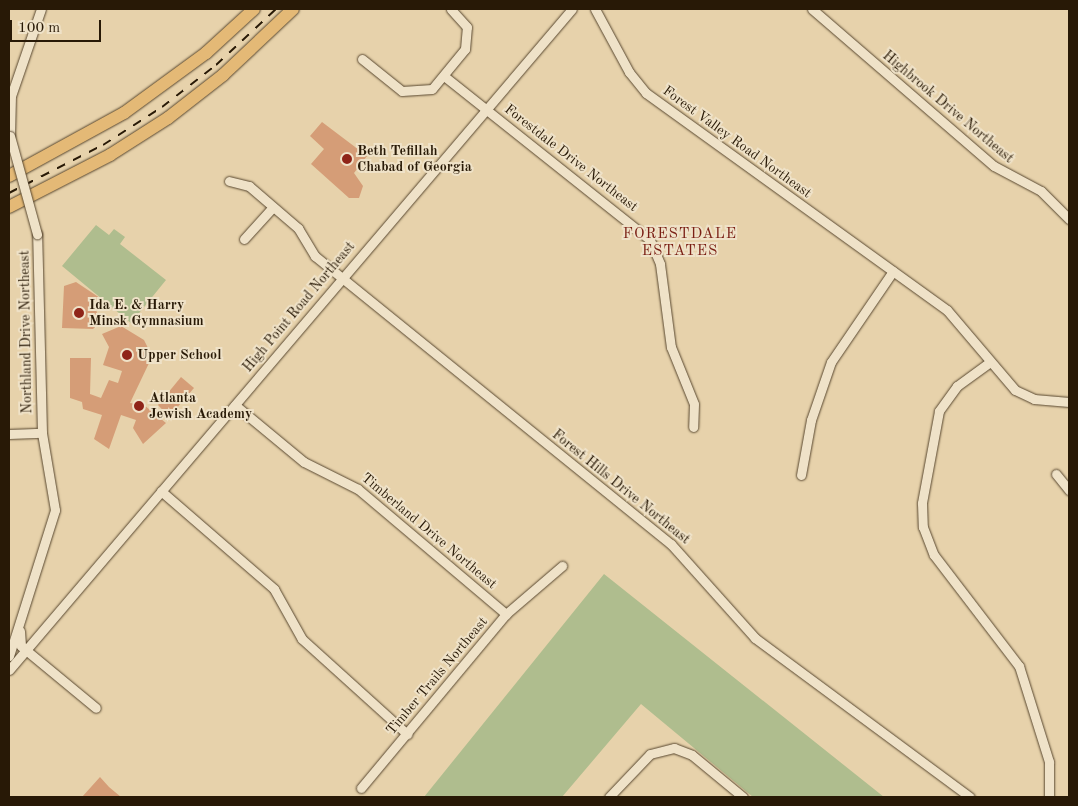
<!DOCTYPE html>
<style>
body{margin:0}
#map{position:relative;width:1078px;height:806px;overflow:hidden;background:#e7d2ab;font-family:"Old Standard TT",serif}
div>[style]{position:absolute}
.green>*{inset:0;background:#afbd8e}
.building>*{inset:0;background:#d59d77}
.roads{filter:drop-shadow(0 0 1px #58472f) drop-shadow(0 0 1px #58472f)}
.minor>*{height:9px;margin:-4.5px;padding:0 4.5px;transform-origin:4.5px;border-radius:4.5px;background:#efe2c8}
.highway>*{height:12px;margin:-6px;padding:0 6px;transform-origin:6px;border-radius:6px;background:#e4b976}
.rail>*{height:2px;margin-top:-1px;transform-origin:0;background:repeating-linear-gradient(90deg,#281906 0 9px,transparent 0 18px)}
.bridges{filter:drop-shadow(0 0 1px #58472f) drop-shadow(0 0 1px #58472f)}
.minor-bridge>*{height:9px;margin:-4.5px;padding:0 4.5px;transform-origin:4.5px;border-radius:4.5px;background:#efe2c8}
.dots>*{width:14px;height:14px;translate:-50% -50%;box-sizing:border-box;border:2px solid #efe2c8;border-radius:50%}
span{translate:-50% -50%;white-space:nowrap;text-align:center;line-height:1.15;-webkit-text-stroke:4px #efe2c8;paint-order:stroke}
.street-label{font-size:14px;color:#281906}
.poi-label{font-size:14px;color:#281906;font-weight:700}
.left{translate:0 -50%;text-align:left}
.neighbourhood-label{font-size:15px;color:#7a1f14;letter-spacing:1px}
.frame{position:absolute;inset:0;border:10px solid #281906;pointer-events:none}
.scale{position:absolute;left:10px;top:20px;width:91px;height:22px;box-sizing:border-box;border:2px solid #281906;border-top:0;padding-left:6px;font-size:15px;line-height:18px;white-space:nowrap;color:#281906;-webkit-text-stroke:4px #efe2c8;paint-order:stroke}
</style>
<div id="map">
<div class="green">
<i style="clip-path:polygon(96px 225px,109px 235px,114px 229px,125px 237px,120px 244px,166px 280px,131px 323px,62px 266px)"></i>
<i style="clip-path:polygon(604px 574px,884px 797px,753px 797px,641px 704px,562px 797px,424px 797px)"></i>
</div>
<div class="building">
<i style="clip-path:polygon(322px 122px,367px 156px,354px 173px,363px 186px,359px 198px,349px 198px,311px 164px,324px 149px,310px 136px)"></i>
<i style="clip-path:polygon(76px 282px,100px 298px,95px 304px,99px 323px,93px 329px,62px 328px,64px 286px)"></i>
<i style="clip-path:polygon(121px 326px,144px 340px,149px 350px,145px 360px,150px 361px,130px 403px,144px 405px,166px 423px,143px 444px,133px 428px,136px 420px,121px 415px,109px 449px,94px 439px,102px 415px,83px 409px,82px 402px,70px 398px,70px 358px,91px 358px,90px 394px,101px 398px,109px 380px,118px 383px,122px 371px,103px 365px,109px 347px,102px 334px)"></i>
<i style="clip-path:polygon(181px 377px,194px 388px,169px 417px,158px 405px)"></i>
<i style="clip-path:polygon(100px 777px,109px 787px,121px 797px,82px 797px)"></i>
</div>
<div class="roads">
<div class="minor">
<i style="left:595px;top:9px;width:72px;rotate:61.6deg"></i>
<i style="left:629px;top:72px;width:27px;rotate:51deg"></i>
<i style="left:646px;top:93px;width:371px;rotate:35.8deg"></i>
<i style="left:947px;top:310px;width:105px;rotate:49.6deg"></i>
<i style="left:1015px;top:390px;width:21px;rotate:25deg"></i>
<i style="left:1034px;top:399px;width:35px;rotate:5deg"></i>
<i style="left:812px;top:9px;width:240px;rotate:40.8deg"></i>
<i style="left:994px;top:166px;width:53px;rotate:28deg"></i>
<i style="left:1041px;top:191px;width:40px;rotate:45deg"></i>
<i style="left:362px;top:59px;width:51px;rotate:38.7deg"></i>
<i style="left:402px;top:91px;width:30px;rotate:-4deg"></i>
<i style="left:432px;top:89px;width:52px;rotate:-50.5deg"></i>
<i style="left:465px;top:49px;width:22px;rotate:-85deg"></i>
<i style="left:467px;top:27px;width:24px;rotate:-132deg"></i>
<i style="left:444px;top:76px;width:263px;rotate:38.5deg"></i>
<i style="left:650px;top:240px;width:26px;rotate:67deg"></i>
<i style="left:660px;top:264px;width:84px;rotate:82.5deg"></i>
<i style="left:671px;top:347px;width:61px;rotate:68deg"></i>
<i style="left:694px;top:404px;width:23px;rotate:92deg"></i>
<i style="left:10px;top:136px;width:40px;rotate:-88.6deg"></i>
<i style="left:11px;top:96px;width:92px;rotate:-71deg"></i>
<i style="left:229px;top:181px;width:21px;rotate:14deg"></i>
<i style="left:249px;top:186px;width:65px;rotate:40.6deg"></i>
<i style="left:298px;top:228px;width:33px;rotate:59deg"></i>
<i style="left:315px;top:256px;width:458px;rotate:39deg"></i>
<i style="left:671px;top:544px;width:126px;rotate:48.2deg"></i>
<i style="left:755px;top:638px;width:267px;rotate:36.5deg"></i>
<i style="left:244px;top:239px;width:43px;rotate:-47.8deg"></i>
<i style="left:990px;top:362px;width:41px;rotate:144deg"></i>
<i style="left:957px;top:386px;width:31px;rotate:126deg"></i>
<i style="left:939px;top:411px;width:94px;rotate:100.5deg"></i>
<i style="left:922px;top:503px;width:24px;rotate:88deg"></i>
<i style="left:923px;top:527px;width:30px;rotate:69deg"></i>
<i style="left:934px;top:555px;width:140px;rotate:52.6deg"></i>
<i style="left:1019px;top:666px;width:101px;rotate:72.6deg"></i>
<i style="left:1049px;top:762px;width:35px;rotate:90deg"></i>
<i style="left:235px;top:405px;width:89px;rotate:39.6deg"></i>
<i style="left:304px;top:462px;width:60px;rotate:26.6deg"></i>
<i style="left:358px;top:489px;width:194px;rotate:40.2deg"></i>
<i style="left:9px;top:434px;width:33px;rotate:-2deg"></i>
<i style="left:1056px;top:474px;width:21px;rotate:51deg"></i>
<i style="left:801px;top:475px;width:56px;rotate:-79.7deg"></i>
<i style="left:811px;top:420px;width:61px;rotate:-71deg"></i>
<i style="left:831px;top:362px;width:110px;rotate:-55.7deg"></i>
<i style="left:161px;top:491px;width:150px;rotate:40.9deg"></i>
<i style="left:274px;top:589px;width:57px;rotate:60.8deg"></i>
<i style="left:302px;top:639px;width:142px;rotate:42.1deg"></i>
<i style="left:20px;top:631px;width:15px;rotate:86deg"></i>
<i style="left:21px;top:646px;width:97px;rotate:39.6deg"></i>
<i style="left:9px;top:656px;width:153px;rotate:-72.5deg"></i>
<i style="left:55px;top:510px;width:78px;rotate:-99.6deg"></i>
<i style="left:42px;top:433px;width:199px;rotate:-91.4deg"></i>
<i style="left:9px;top:670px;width:868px;rotate:-49.58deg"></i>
<i style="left:361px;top:788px;width:226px;rotate:-50.2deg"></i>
<i style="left:506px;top:614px;width:74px;rotate:-40.6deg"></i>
<i style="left:609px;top:797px;width:59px;rotate:-46.4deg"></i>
<i style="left:650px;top:754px;width:25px;rotate:-14deg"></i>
<i style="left:674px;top:748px;width:19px;rotate:21deg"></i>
<i style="left:692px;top:755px;width:66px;rotate:39.5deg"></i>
</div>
<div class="highway">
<i style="left:9px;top:176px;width:131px;rotate:-28.7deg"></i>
<i style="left:124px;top:113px;width:102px;rotate:-36.2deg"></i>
<i style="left:206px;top:53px;width:65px;rotate:-42.5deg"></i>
<i style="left:9px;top:207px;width:114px;rotate:-27.2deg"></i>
<i style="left:110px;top:155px;width:69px;rotate:-32.5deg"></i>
<i style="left:168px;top:118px;width:70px;rotate:-38deg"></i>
<i style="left:223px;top:75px;width:96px;rotate:-43.3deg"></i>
</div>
</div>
<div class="rail">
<i style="left:9px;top:193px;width:106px;rotate:-27.1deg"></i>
<i style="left:103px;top:145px;width:70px;rotate:-32.8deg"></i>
<i style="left:162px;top:107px;width:68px;rotate:-37.9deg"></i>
<i style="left:216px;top:65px;width:82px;rotate:-43deg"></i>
</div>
<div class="bridges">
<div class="minor-bridge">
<i style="left:10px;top:136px;width:102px;rotate:74.6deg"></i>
</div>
</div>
<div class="dots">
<i style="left:347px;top:159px;background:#8f2418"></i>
<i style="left:79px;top:313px;background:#8f2418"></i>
<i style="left:127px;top:355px;background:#8f2418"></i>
<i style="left:139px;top:406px;background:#8f2418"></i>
</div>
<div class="street-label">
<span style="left:948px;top:107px;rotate:40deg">Highbrook Drive Northeast</span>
<span style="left:737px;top:142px;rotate:36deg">Forest Valley Road Northeast</span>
<span style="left:571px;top:158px;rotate:38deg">Forestdale Drive Northeast</span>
<span style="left:299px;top:307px;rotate:-50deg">High Point Road Northeast</span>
<span style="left:26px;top:332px;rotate:-91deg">Northland Drive Northeast</span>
<span style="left:621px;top:487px;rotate:39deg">Forest Hills Drive Northeast</span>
<span style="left:429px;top:531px;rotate:40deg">Timberland Drive Northeast</span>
<span style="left:437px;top:676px;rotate:-50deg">Timber Trails Northeast</span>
</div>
<div class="poi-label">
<span class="left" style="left:357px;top:159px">Beth Tefillah<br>Chabad of Georgia</span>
<span class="left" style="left:89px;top:313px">Ida E. &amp; Harry<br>Minsk Gymnasium</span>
<span class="left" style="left:137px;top:355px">Upper School</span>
<span class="left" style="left:149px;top:406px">Atlanta<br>Jewish Academy</span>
</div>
<div class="neighbourhood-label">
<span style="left:680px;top:243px">FORESTDALE<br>ESTATES</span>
</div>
<div class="frame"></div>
<div class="scale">100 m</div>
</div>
